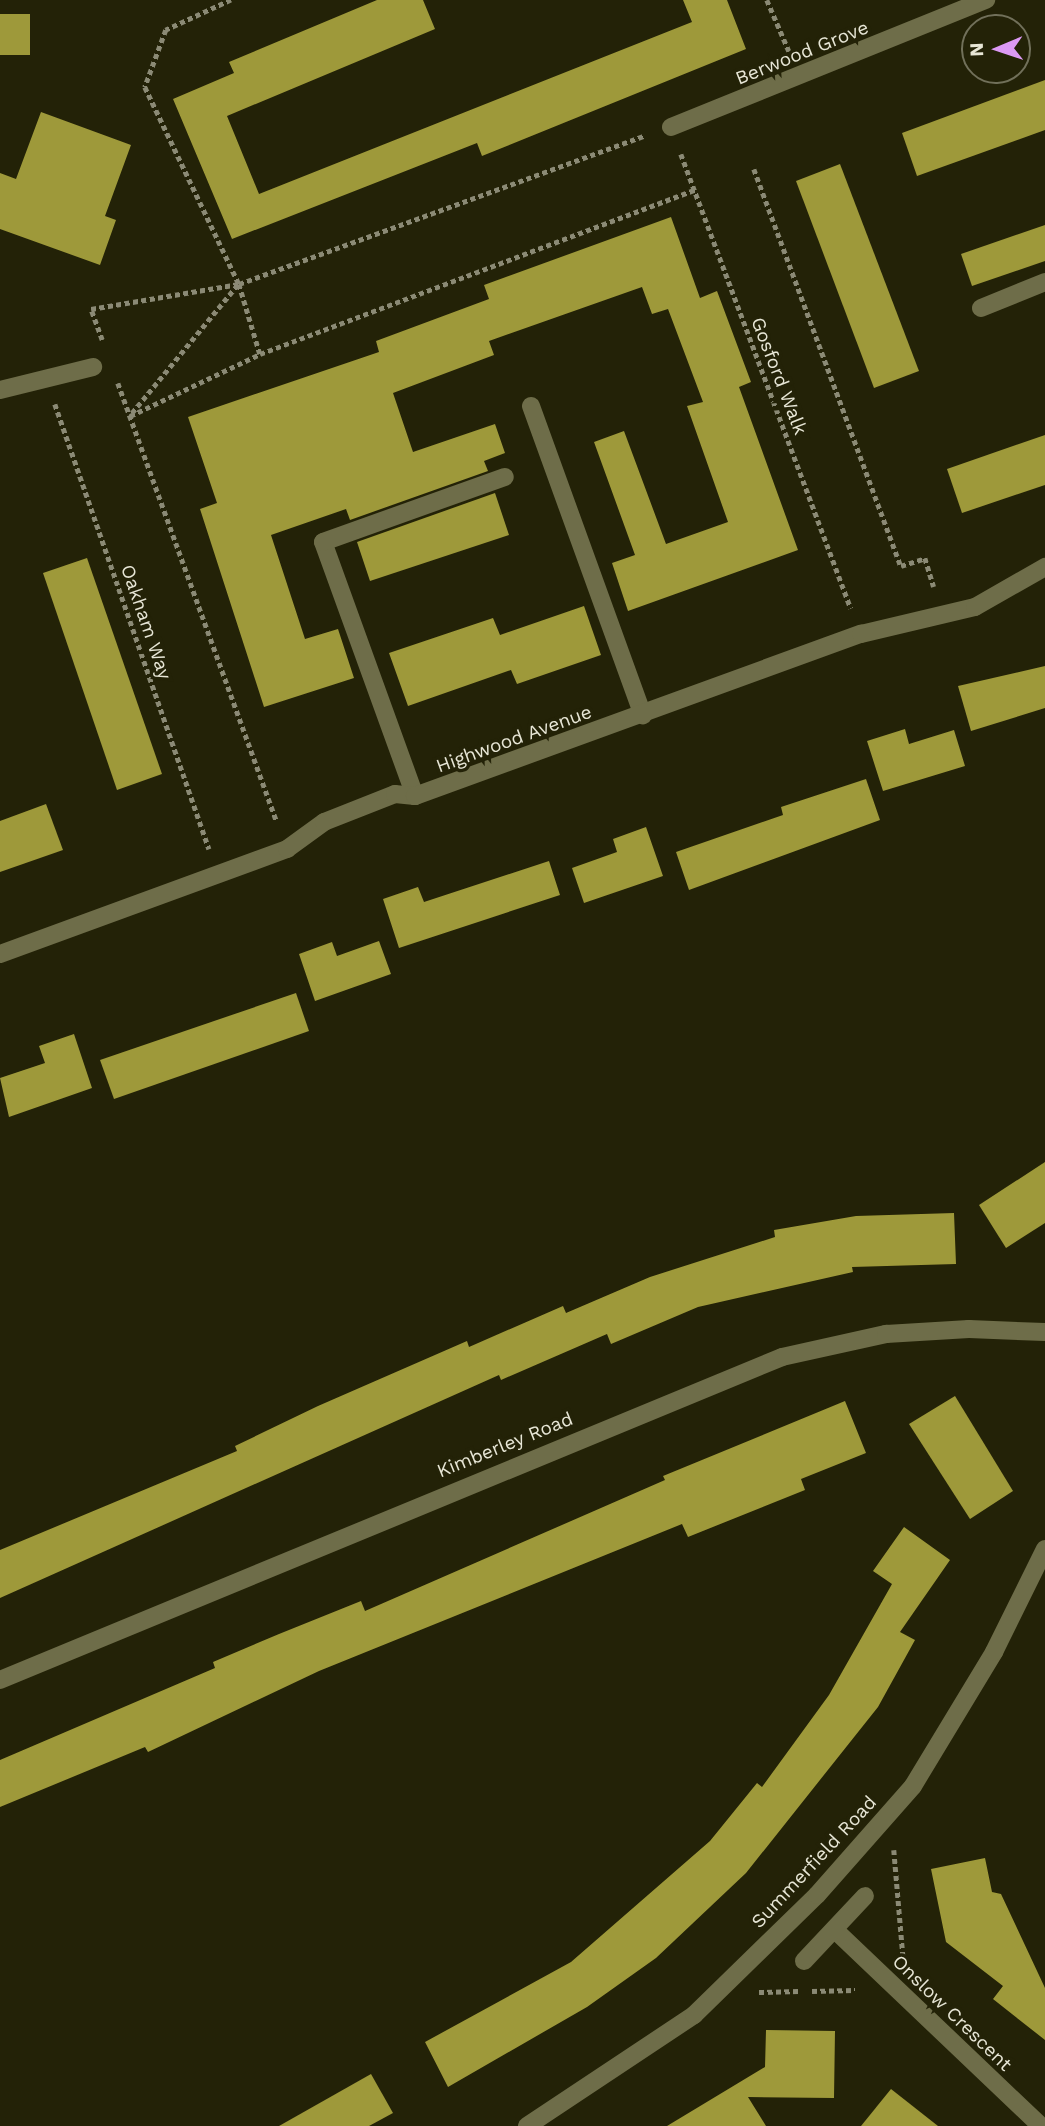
<!DOCTYPE html>
<style>
body{margin:0}
#map{position:relative;width:1045px;height:2126px;overflow:hidden;background:#232207;font-family:"Work Sans",sans-serif}
div>[style]{position:absolute}
.building>*{inset:0;background:#9e993a}
.path>*{height:4.5px;margin-top:-2.25px;transform-origin:0;background:repeating-linear-gradient(90deg,#8b8a75 0 5px,transparent 0 8.5px)}
.minor>*{height:18px;margin:-9px;padding:0 9px;transform-origin:9px;border-radius:9px;background:#6e6d49}
span{translate:-50% -50%;white-space:nowrap;text-align:center;line-height:1.15;-webkit-text-stroke:7px #232207;paint-order:stroke}
.street-label{font-size:19px;color:#e7e6d6}
.north{position:absolute;left:961px;top:14px;width:70px;height:70px;box-sizing:border-box;background:#232207;border:2px solid #71705a;border-radius:50%;rotate:268deg;font-size:19px;font-weight:700;line-height:28px;text-align:center;color:#e7e6d6}
.north::after{content:'';display:block;margin:auto;width:24px;height:32px;background:#dc99f5;clip-path:polygon(50% 0,100% 100%,50% 72%,0 100%)}
</style>
<div id="map">
<div class="building">
<i style="clip-path:polygon(377px 0,423px 0,435px 29px,227px 116px,259px 194px,692px 22px,683px 0,727px 0,746px 49px,482px 156px,477px 143px,232px 239px,173px 99px,234px 73px,229px 62px)"></i>
<i style="clip-path:polygon(0 14px,30px 14px,30px 55px,0 55px)"></i>
<i style="clip-path:polygon(1045px 80px,1045px 130px,917px 176px,902px 133px)"></i>
<i style="clip-path:polygon(41px 112px,131px 145px,105px 216px,116px 220px,100px 265px,0 229px,0 173px,16px 179px)"></i>
<i style="clip-path:polygon(840px 164px,919px 371px,874px 388px,796px 181px)"></i>
<i style="clip-path:polygon(671px 217px,700px 298px,717px 291px,751px 382px,739px 387px,798px 550px,628px 611px,612px 563px,635px 555px,594px 442px,624px 431px,666px 544px,728px 522px,687px 406px,703px 402px,668px 309px,652px 314px,642px 287px,489px 341px,494px 355px,393px 393px,413px 452px,495px 424px,505px 453px,484px 461px,488px 471px,350px 520px,346px 509px,271px 535px,305px 639px,338px 629px,354px 678px,264px 707px,200px 509px,217px 503px,188px 417px,379px 352px,376px 341px,489px 299px,484px 285px)"></i>
<i style="clip-path:polygon(1045px 225px,1045px 261px,972px 286px,961px 254px)"></i>
<i style="clip-path:polygon(1045px 435px,1045px 485px,962px 513px,947px 469px)"></i>
<i style="clip-path:polygon(495px 493px,509px 535px,370px 581px,357px 542px)"></i>
<i style="clip-path:polygon(87px 558px,162px 774px,117px 790px,43px 573px)"></i>
<i style="clip-path:polygon(584px 606px,601px 655px,517px 684px,511px 670px,408px 706px,389px 653px,493px 618px,500px 635px)"></i>
<i style="clip-path:polygon(1045px 666px,1045px 708px,971px 731px,958px 686px)"></i>
<i style="clip-path:polygon(905px 729px,909px 744px,954px 730px,965px 766px,883px 791px,867px 741px)"></i>
<i style="clip-path:polygon(866px 779px,880px 820px,689px 890px,676px 852px,783px 815px,781px 807px)"></i>
<i style="clip-path:polygon(46px 804px,63px 850px,0 872px,0 821px)"></i>
<i style="clip-path:polygon(646px 827px,663px 876px,584px 903px,572px 868px,617px 852px,613px 839px)"></i>
<i style="clip-path:polygon(549px 861px,560px 895px,399px 948px,383px 899px,418px 887px,424px 902px)"></i>
<i style="clip-path:polygon(379px 941px,391px 974px,315px 1001px,299px 954px,332px 942px,337px 956px)"></i>
<i style="clip-path:polygon(296px 993px,309px 1031px,114px 1099px,100px 1060px)"></i>
<i style="clip-path:polygon(74px 1034px,92px 1088px,9px 1117px,0 1078px,45px 1063px,39px 1046px)"></i>
<i style="clip-path:polygon(1045px 1162px,1045px 1223px,1006px 1248px,979px 1205px)"></i>
<i style="clip-path:polygon(954px 1213px,956px 1264px,852px 1267px,853px 1272px,698px 1307px,611px 1344px,607px 1334px,501px 1380px,499px 1375px,0 1598px,0 1550px,237px 1451px,235px 1446px,318px 1406px,467px 1341px,469px 1347px,563px 1306px,566px 1313px,650px 1277px,775px 1237px,774px 1230px,856px 1216px)"></i>
<i style="clip-path:polygon(955px 1396px,1013px 1491px,970px 1519px,909px 1424px)"></i>
<i style="clip-path:polygon(845px 1401px,866px 1453px,801px 1479px,805px 1490px,688px 1537px,682px 1524px,319px 1671px,148px 1752px,145px 1747px,0 1807px,0 1760px,215px 1668px,213px 1662px,279px 1634px,361px 1601px,365px 1611px,665px 1480px,663px 1476px)"></i>
<i style="clip-path:polygon(904px 1527px,950px 1560px,900px 1632px,915px 1640px,878px 1707px,746px 1873px,656px 1958px,587px 2007px,448px 2087px,425px 2042px,571px 1962px,710px 1841px,757px 1783px,762px 1787px,829px 1695px,892px 1584px,873px 1571px)"></i>
<i style="clip-path:polygon(985px 1858px,992px 1892px,1001px 1894px,1045px 1988px,1045px 2040px,993px 1999px,1003px 1986px,946px 1942px,931px 1869px)"></i>
<i style="clip-path:polygon(766px 2030px,835px 2031px,834px 2098px,748px 2097px,766px 2126px,667px 2126px,765px 2067px)"></i>
<i style="clip-path:polygon(371px 2074px,393px 2113px,369px 2126px,279px 2126px)"></i>
<i style="clip-path:polygon(891px 2089px,938px 2126px,861px 2126px)"></i>
</div>
<div class="path">
<i style="left:231px;top:0;width:72px;rotate:155.2deg"></i>
<i style="left:166px;top:30px;width:61px;rotate:110.2deg"></i>
<i style="left:145px;top:87px;width:218px;rotate:64.5deg"></i>
<i style="left:239px;top:284px;width:73px;rotate:73.3deg"></i>
<i style="left:260px;top:354px;width:465px;rotate:-20.7deg"></i>
<i style="left:767px;top:0;width:56px;rotate:66.7deg"></i>
<i style="left:681px;top:154px;width:485px;rotate:69.5deg"></i>
<i style="left:754px;top:169px;width:423px;rotate:69.7deg"></i>
<i style="left:901px;top:566px;width:25px;rotate:-18deg"></i>
<i style="left:925px;top:558px;width:30px;rotate:73deg"></i>
<i style="left:238px;top:285px;width:170px;rotate:129.5deg"></i>
<i style="left:130px;top:416px;width:144px;rotate:-25.5deg"></i>
<i style="left:102px;top:340px;width:33px;rotate:-110deg"></i>
<i style="left:91px;top:309px;width:150px;rotate:-9.6deg"></i>
<i style="left:239px;top:284px;width:431px;rotate:-20.1deg"></i>
<i style="left:118px;top:383px;width:467px;rotate:70.1deg"></i>
<i style="left:55px;top:404px;width:471px;rotate:70.9deg"></i>
<i style="left:894px;top:1850px;width:106px;rotate:85.1deg"></i>
<i style="left:812px;top:1991px;width:43px;rotate:-1.3deg"></i>
<i style="left:759px;top:1992px;width:40px;rotate:-1.4deg"></i>
</div>
<div class="minor">
<i style="left:671px;top:127px;width:340px;rotate:-22deg"></i>
<i style="left:981px;top:308px;width:69px;rotate:-22.1deg"></i>
<i style="left:0;top:390px;width:96px;rotate:-13.9deg"></i>
<i style="left:531px;top:406px;width:329px;rotate:70.1deg"></i>
<i style="left:415px;top:796px;width:270px;rotate:-109.9deg"></i>
<i style="left:323px;top:542px;width:193px;rotate:-19.7deg"></i>
<i style="left:0;top:954px;width:306px;rotate:-20.1deg"></i>
<i style="left:287px;top:849px;width:46px;rotate:-36.1deg"></i>
<i style="left:324px;top:822px;width:76px;rotate:-21.5deg"></i>
<i style="left:395px;top:794px;width:20px;rotate:6deg"></i>
<i style="left:415px;top:796px;width:475px;rotate:-20deg"></i>
<i style="left:861px;top:634px;width:117px;rotate:-13.3deg"></i>
<i style="left:975px;top:607px;width:81px;rotate:-29.7deg"></i>
<i style="left:0;top:1680px;width:846px;rotate:-22.44deg"></i>
<i style="left:782px;top:1357px;width:107px;rotate:-12.5deg"></i>
<i style="left:886px;top:1334px;width:83px;rotate:-3.4deg"></i>
<i style="left:969px;top:1329px;width:76px;rotate:2.3deg"></i>
<i style="left:836px;top:1931px;width:283px;rotate:43.6deg"></i>
<i style="left:804px;top:1961px;width:89px;rotate:-46.8deg"></i>
<i style="left:527px;top:2126px;width:201px;rotate:-33.6deg"></i>
<i style="left:694px;top:2015px;width:172px;rotate:-44.3deg"></i>
<i style="left:817px;top:1895px;width:145px;rotate:-48.6deg"></i>
<i style="left:913px;top:1786px;width:157px;rotate:-58.8deg"></i>
<i style="left:994px;top:1652px;width:115px;rotate:-63.7deg"></i>
</div>
<div class="street-label">
<span style="left:802px;top:53px;rotate:-22deg">Berwood Grove</span>
<span style="left:779px;top:376px;rotate:69deg">Gosford Walk</span>
<span style="left:146px;top:622px;rotate:71deg">Oakham Way</span>
<span style="left:514px;top:739px;rotate:-20deg">Highwood Avenue</span>
<span style="left:505px;top:1445px;rotate:-22deg">Kimberley Road</span>
<span style="left:814px;top:1862px;rotate:-47deg">Summerfield Road</span>
<span style="left:952px;top:2013px;rotate:44deg">Onslow Crescent</span>
</div>
<div class="north">N</div>
</div>
